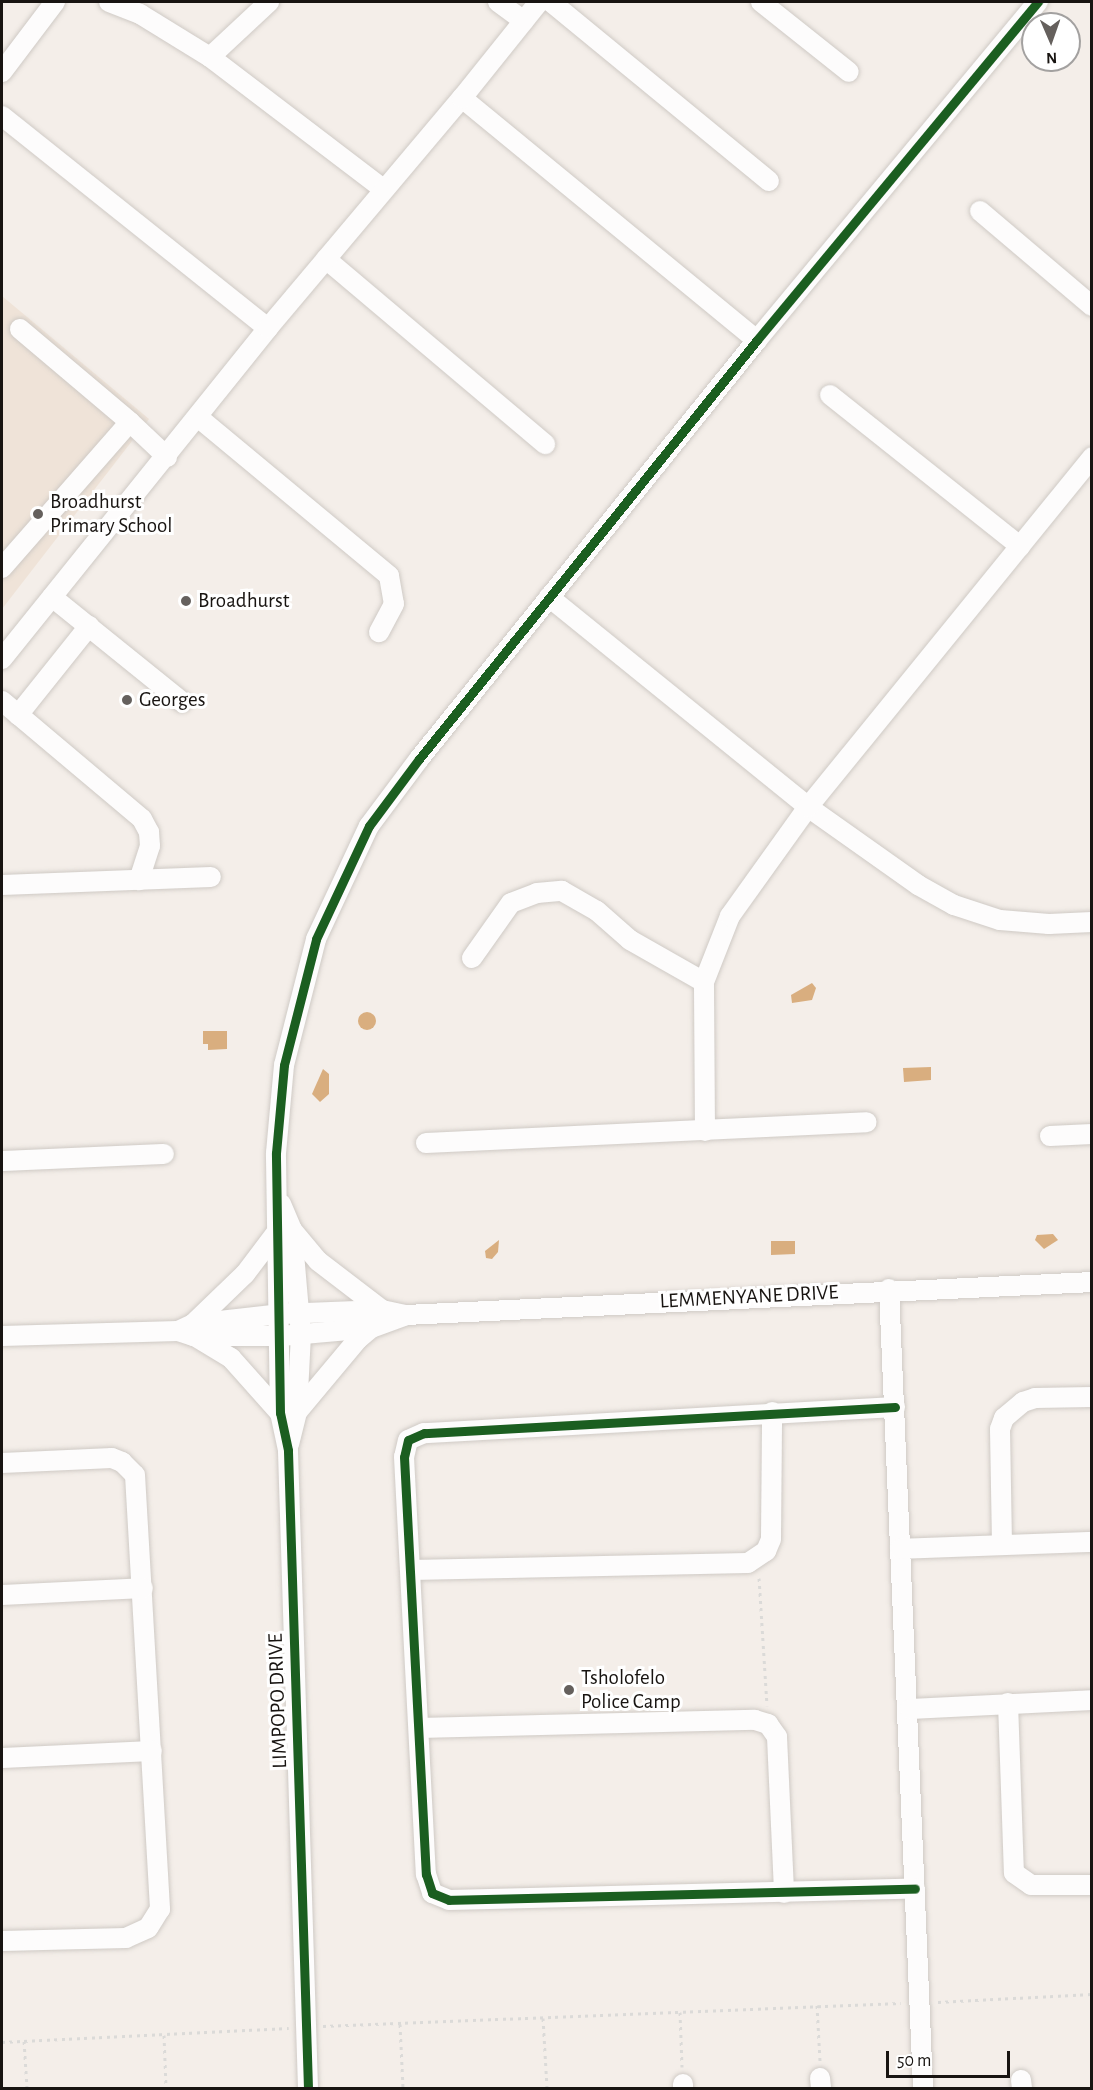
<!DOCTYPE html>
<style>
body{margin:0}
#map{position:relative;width:1093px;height:2090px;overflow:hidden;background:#f4eee9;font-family:"Alegreya Sans",sans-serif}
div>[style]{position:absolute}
.built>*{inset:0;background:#efe3d8}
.water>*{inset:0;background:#d9ae7f}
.round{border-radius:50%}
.path>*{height:3px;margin-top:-1.5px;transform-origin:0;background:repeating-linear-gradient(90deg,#dbdad8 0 3px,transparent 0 7.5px)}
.roads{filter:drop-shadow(0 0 2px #cfcac5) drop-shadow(0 0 2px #cfcac5)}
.minor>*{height:20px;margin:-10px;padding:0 10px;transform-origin:10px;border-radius:10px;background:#fdfcfc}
.cycleway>*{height:9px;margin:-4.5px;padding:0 4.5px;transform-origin:4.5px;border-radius:4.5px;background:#1b5e20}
.dots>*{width:16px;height:16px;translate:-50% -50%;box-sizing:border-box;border:3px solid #fff;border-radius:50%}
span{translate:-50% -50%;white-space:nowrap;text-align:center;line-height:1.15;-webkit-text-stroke:6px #fff;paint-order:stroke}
.poi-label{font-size:21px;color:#181411}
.left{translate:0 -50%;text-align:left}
.street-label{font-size:21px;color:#181411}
.frame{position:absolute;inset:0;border:3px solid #181411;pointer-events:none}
.north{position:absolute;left:1021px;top:12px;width:60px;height:60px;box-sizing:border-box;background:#fff;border:2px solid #a3a1a0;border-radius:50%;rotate:178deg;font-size:16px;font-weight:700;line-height:24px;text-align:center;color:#181411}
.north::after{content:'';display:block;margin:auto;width:21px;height:27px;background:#65605d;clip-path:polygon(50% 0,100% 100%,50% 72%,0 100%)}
.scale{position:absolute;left:886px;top:2051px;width:124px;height:27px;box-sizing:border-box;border:3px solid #181411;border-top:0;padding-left:8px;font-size:18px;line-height:21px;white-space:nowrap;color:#181411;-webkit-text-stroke:4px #fff;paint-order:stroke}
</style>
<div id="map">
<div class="built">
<i style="clip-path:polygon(2px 296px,149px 419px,2px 609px)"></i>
</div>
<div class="water">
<i style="clip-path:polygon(812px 983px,816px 988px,812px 1000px,792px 1003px,791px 995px)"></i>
<i class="round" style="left:358px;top:1012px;width:18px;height:18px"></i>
<i style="clip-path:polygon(203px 1031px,227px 1031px,227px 1049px,208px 1050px,208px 1044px,203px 1044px)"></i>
<i style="clip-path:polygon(931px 1067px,931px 1080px,904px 1082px,903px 1068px)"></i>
<i style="clip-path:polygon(323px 1069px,329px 1074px,329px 1094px,320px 1102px,312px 1094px)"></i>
<i style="clip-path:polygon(1053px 1234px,1058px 1240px,1044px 1249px,1035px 1240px,1037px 1235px)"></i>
<i style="clip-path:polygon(499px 1240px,498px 1252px,492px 1259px,486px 1258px,485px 1251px)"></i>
<i style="clip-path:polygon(771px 1241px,795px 1241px,795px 1254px,771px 1255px)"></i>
</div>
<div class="path">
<i style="left:759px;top:1578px;width:128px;rotate:86.4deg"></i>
<i style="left:938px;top:2002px;width:154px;rotate:-3deg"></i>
<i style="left:817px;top:2005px;width:56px;rotate:86.9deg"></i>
<i style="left:680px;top:2012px;width:55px;rotate:87.9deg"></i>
<i style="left:543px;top:2018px;width:70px;rotate:86.7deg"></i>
<i style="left:400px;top:2024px;width:64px;rotate:87.3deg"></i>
<i style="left:323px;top:2026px;width:578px;rotate:-2.28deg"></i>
<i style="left:164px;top:2035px;width:53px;rotate:87.8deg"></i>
<i style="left:24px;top:2041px;width:47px;rotate:86.3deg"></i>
<i style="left:2px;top:2042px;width:287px;rotate:-2.8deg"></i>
</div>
<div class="roads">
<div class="minor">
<i style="left:109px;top:2px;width:33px;rotate:21deg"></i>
<i style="left:140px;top:14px;width:82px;rotate:31.6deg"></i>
<i style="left:210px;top:57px;width:218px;rotate:37.3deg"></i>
<i style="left:498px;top:2px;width:32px;rotate:36deg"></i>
<i style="left:551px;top:2px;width:282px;rotate:39.4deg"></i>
<i style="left:761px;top:2px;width:112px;rotate:38.5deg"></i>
<i style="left:210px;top:57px;width:81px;rotate:-43deg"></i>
<i style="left:2px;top:72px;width:88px;rotate:-52.9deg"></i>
<i style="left:462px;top:98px;width:382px;rotate:39.4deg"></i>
<i style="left:2px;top:116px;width:340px;rotate:38.6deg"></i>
<i style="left:980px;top:211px;width:147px;rotate:40.3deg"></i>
<i style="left:326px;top:259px;width:287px;rotate:40.2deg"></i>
<i style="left:830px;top:395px;width:243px;rotate:38.5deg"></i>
<i style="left:199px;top:418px;width:247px;rotate:39.7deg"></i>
<i style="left:389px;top:576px;width:28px;rotate:80deg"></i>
<i style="left:394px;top:604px;width:32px;rotate:118deg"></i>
<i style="left:130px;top:422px;width:51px;rotate:43.4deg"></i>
<i style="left:2px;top:568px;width:194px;rotate:-48.8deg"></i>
<i style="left:130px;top:422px;width:144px;rotate:-139.8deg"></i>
<i style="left:52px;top:597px;width:167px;rotate:38.9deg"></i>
<i style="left:549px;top:597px;width:333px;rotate:39deg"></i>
<i style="left:808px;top:807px;width:135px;rotate:35.3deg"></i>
<i style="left:918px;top:885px;width:41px;rotate:29.1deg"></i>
<i style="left:954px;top:905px;width:48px;rotate:18.1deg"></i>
<i style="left:1000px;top:920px;width:49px;rotate:4.7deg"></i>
<i style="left:1049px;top:924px;width:43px;rotate:-2.7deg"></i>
<i style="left:2px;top:659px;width:425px;rotate:-51.2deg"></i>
<i style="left:268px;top:328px;width:301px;rotate:-49.9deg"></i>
<i style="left:462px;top:98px;width:123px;rotate:-51.3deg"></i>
<i style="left:2px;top:701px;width:183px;rotate:40.1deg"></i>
<i style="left:142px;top:819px;width:15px;rotate:62deg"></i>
<i style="left:149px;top:832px;width:14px;rotate:86deg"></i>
<i style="left:150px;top:846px;width:36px;rotate:108deg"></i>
<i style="left:18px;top:715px;width:114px;rotate:-51.4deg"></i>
<i style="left:2px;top:885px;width:209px;rotate:-2.2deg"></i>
<i style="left:472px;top:958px;width:67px;rotate:-54.7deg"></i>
<i style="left:511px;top:903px;width:28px;rotate:-21deg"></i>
<i style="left:537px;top:893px;width:25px;rotate:-5deg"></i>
<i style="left:562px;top:891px;width:40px;rotate:29.7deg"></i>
<i style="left:597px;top:911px;width:44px;rotate:41.3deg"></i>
<i style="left:630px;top:940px;width:85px;rotate:29.6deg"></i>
<i style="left:705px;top:1131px;width:149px;rotate:-90.4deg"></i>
<i style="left:704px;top:982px;width:71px;rotate:-68.5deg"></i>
<i style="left:730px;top:916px;width:134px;rotate:-54.4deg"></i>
<i style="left:808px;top:807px;width:451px;rotate:-50.9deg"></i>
<i style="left:1050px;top:1136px;width:42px;rotate:-2.7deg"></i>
<i style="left:426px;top:1143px;width:441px;rotate:-2.7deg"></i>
<i style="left:2px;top:1161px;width:162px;rotate:-2.5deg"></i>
<i style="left:281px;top:1204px;width:28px;rotate:67deg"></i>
<i style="left:292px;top:1230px;width:104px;rotate:85.1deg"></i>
<i style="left:301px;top:1334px;width:78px;rotate:92.9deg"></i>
<i style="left:297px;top:1412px;width:33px;rotate:104deg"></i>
<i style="left:292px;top:1230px;width:40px;rotate:50deg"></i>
<i style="left:318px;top:1261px;width:81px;rotate:37.4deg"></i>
<i style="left:889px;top:1289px;width:800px;rotate:87.56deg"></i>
<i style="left:193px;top:1324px;width:72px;rotate:-43.9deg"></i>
<i style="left:245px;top:1274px;width:51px;rotate:-52.9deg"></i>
<i style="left:178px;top:1331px;width:17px;rotate:-25deg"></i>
<i style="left:193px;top:1324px;width:89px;rotate:-6.5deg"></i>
<i style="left:281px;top:1314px;width:101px;rotate:-2.3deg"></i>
<i style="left:382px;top:1310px;width:25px;rotate:12deg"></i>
<i style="left:406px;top:1315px;width:687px;rotate:-2.75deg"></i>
<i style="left:2px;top:1336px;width:176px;rotate:-1.6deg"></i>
<i style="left:178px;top:1331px;width:16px;rotate:18deg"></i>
<i style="left:193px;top:1336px;width:88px"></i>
<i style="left:281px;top:1336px;width:90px;rotate:-5.1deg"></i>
<i style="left:371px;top:1328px;width:37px;rotate:-20deg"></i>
<i style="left:196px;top:1337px;width:41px;rotate:31deg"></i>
<i style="left:231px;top:1358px;width:74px;rotate:48.3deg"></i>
<i style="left:895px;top:1407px;width:472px;rotate:176.8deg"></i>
<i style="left:424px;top:1433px;width:17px;rotate:156deg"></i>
<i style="left:408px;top:1440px;width:17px;rotate:103deg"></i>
<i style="left:404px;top:1457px;width:418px;rotate:87deg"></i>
<i style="left:426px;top:1874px;width:20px;rotate:72deg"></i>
<i style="left:432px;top:1893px;width:18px;rotate:22deg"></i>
<i style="left:449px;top:1900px;width:466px;rotate:-1.4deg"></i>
<i style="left:297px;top:1412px;width:95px;rotate:-50.1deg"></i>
<i style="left:358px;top:1339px;width:17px;rotate:-40deg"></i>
<i style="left:2px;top:1463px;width:110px;rotate:-2.6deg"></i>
<i style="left:112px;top:1458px;width:11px;rotate:22deg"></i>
<i style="left:122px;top:1462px;width:18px;rotate:45deg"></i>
<i style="left:135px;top:1475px;width:435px;rotate:86.7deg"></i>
<i style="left:160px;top:1909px;width:22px;rotate:122deg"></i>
<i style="left:148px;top:1928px;width:24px;rotate:156deg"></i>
<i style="left:126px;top:1938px;width:124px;rotate:178.6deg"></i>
<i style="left:1002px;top:1544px;width:115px;rotate:-91deg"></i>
<i style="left:1000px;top:1429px;width:12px;rotate:-70deg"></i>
<i style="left:1004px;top:1418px;width:25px;rotate:-40deg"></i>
<i style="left:1023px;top:1402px;width:13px;rotate:-18deg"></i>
<i style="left:1035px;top:1398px;width:57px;rotate:-1deg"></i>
<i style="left:900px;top:1549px;width:192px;rotate:-2.1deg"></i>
<i style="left:411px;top:1570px;width:337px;rotate:-1.2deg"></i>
<i style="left:748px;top:1563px;width:22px;rotate:-34deg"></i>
<i style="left:766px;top:1551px;width:13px;rotate:-67deg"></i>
<i style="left:771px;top:1539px;width:127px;rotate:-89.5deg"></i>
<i style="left:2px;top:1595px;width:141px;rotate:-2.8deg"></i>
<i style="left:1008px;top:1703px;width:170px;rotate:88deg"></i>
<i style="left:1014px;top:1873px;width:21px;rotate:35deg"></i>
<i style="left:1031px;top:1885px;width:61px"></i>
<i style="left:910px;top:1709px;width:182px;rotate:-2.8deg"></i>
<i style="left:419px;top:1728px;width:336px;rotate:-1.4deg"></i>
<i style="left:755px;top:1720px;width:14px;rotate:17deg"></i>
<i style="left:768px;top:1724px;width:16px;rotate:55deg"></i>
<i style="left:777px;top:1737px;width:156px;rotate:87.4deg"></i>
<i style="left:2px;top:1758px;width:150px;rotate:-2.7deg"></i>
<i style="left:820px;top:2078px;width:10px;rotate:84deg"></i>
<i style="left:1021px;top:2080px;width:8px;rotate:83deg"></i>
<i style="left:683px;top:2084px;width:4px;rotate:90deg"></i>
<i style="left:308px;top:2088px;width:638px;rotate:-91.8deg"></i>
<i style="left:288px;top:1450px;width:38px;rotate:-102deg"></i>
<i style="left:280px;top:1413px;width:260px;rotate:-90.9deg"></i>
<i style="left:276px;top:1153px;width:88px;rotate:-84.8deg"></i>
<i style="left:284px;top:1065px;width:130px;rotate:-75.7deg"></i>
<i style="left:316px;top:939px;width:125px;rotate:-64.9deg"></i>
<i style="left:369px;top:826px;width:84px;rotate:-53.3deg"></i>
<i style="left:419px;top:759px;width:538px;rotate:-51.11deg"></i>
<i style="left:757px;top:340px;width:440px;rotate:-50.3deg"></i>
</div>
</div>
<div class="cycleway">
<i style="left:895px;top:1407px;width:472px;rotate:176.8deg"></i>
<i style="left:424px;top:1433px;width:17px;rotate:156deg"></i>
<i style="left:408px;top:1440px;width:17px;rotate:103deg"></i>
<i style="left:404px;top:1457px;width:418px;rotate:87deg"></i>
<i style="left:426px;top:1874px;width:20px;rotate:72deg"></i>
<i style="left:432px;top:1893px;width:18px;rotate:22deg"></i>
<i style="left:449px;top:1900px;width:466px;rotate:-1.4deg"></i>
<i style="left:308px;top:2088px;width:638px;rotate:-91.8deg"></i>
<i style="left:288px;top:1450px;width:38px;rotate:-102deg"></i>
<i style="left:280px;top:1413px;width:260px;rotate:-90.9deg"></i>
<i style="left:276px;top:1153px;width:88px;rotate:-84.8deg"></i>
<i style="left:284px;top:1065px;width:130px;rotate:-75.7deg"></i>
<i style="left:316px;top:939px;width:125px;rotate:-64.9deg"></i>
<i style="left:369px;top:826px;width:84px;rotate:-53.3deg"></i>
<i style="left:419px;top:759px;width:538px;rotate:-51.11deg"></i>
<i style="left:757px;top:340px;width:440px;rotate:-50.3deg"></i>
</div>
<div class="dots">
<i style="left:38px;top:514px;background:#65605d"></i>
<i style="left:186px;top:601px;background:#65605d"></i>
<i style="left:127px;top:700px;background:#65605d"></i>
<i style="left:569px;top:1690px;background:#65605d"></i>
</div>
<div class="poi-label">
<span class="left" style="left:50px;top:514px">Broadhurst<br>Primary School</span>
<span class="left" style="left:198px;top:601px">Broadhurst</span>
<span class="left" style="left:139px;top:700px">Georges</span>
<span class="left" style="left:581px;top:1690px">Tsholofelo<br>Police Camp</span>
</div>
<div class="street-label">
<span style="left:749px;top:1297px;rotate:-3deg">LEMMENYANE DRIVE</span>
<span style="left:278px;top:1701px;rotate:-92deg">LIMPOPO DRIVE</span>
</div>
<div class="frame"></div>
<div class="north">N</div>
<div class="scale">50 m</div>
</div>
